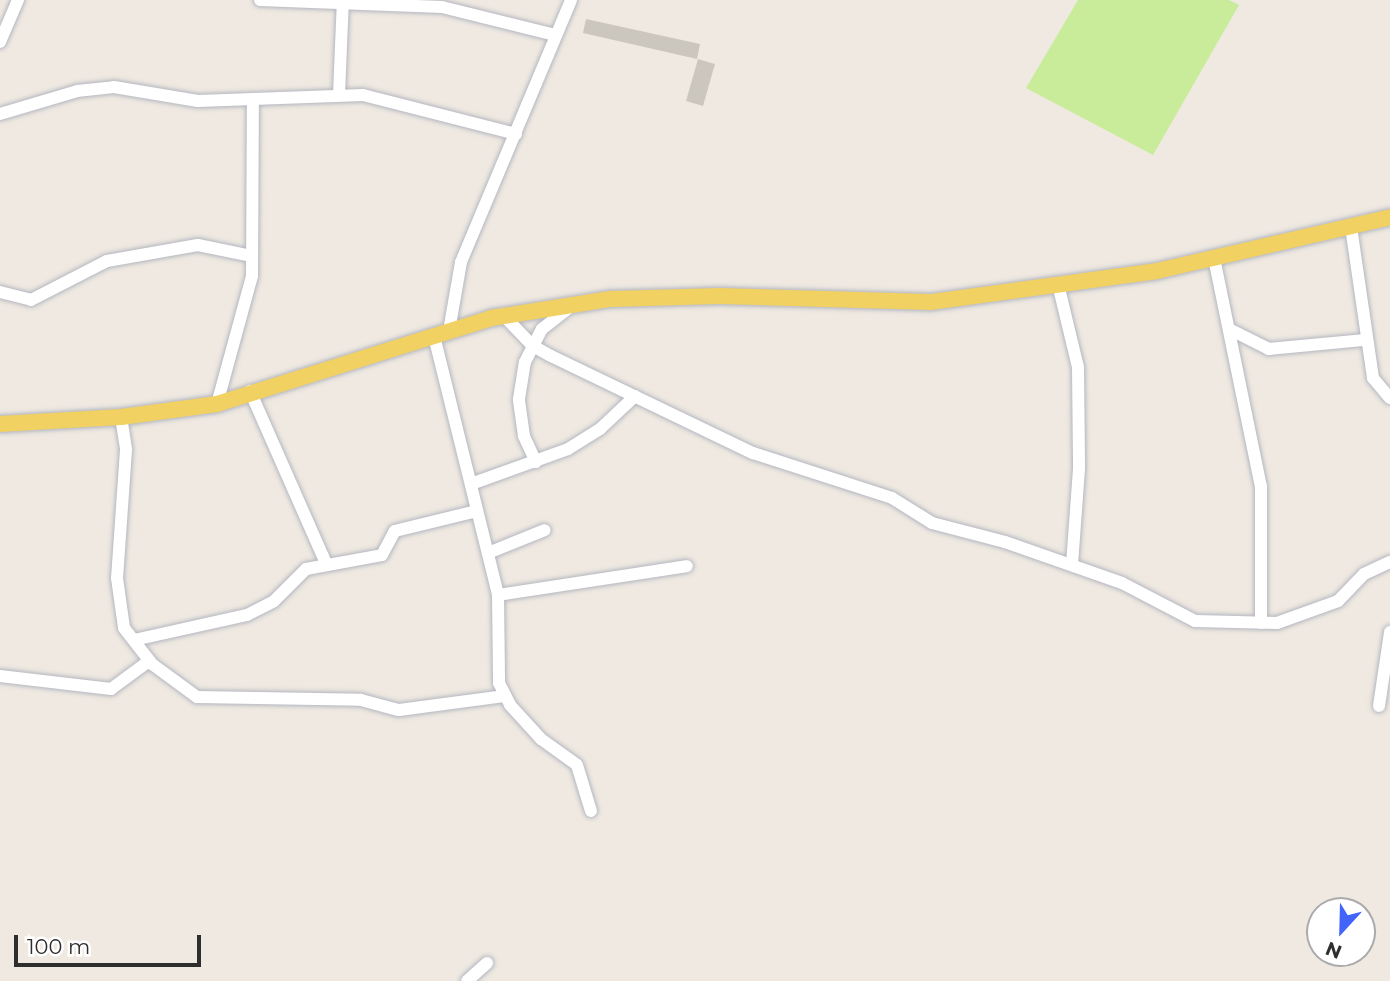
<!DOCTYPE html>
<style>
body{margin:0}
#map{position:relative;width:1390px;height:981px;overflow:hidden;background:#efe9e1;font-family:Montserrat,sans-serif}
div>[style]{position:absolute}
.pitch>*{inset:0;background:#c9ec9a}
.building>*{inset:0;background:#cbc7bf}
.roads{filter:drop-shadow(0 0 2px #b4b7c1) drop-shadow(0 0 2px #b4b7c1)}
.minor>*{height:12px;margin:-6px;padding:0 6px;transform-origin:6px;border-radius:6px;background:#fff}
.major>*{height:16px;margin:-8px;padding:0 8px;transform-origin:8px;border-radius:8px;background:#f2d163}
span{translate:-50% -50%;white-space:nowrap;text-align:center;line-height:1.15;-webkit-text-stroke:5px #fff;paint-order:stroke}
.north{position:absolute;left:1306px;top:897px;width:70px;height:70px;box-sizing:border-box;background:#fff;border:2px solid #ababab;border-radius:50%;rotate:202deg;font-size:19px;font-weight:700;line-height:28px;text-align:center;color:#2e2e2e}
.north::after{content:'';display:block;margin:auto;width:24px;height:32px;background:#4264fb;clip-path:polygon(50% 0,100% 100%,50% 72%,0 100%)}
.scale{position:absolute;left:14px;top:935px;width:187px;height:32px;box-sizing:border-box;border:4px solid #2e2e2e;border-top:0;padding-left:9px;font-size:21px;line-height:24px;white-space:nowrap;color:#2e2e2e;-webkit-text-stroke:5px #fff;paint-order:stroke}
</style>
<div id="map">
<div class="pitch">
<i style="clip-path:polygon(1078px 0,1229px 0,1239px 5px,1153px 155px,1026px 88px)"></i>
</div>
<div class="building">
<i style="clip-path:polygon(586px 19px,700px 44px,697px 59px,583px 33px)"></i>
<i style="clip-path:polygon(698px 59px,715px 64px,703px 106px,686px 101px)"></i>
</div>
<div class="roads">
<div class="minor">
<i style="left:260px;top:0;width:182px;rotate:2.2deg"></i>
<i style="left:442px;top:7px;width:116px;rotate:13.9deg"></i>
<i style="left:0;top:42px;width:46px;rotate:-66.8deg"></i>
<i style="left:339px;top:94px;width:94px;rotate:-87.6deg"></i>
<i style="left:0;top:114px;width:80px;rotate:-16.6deg"></i>
<i style="left:77px;top:91px;width:37px;rotate:-6deg"></i>
<i style="left:114px;top:87px;width:85px;rotate:9.5deg"></i>
<i style="left:198px;top:101px;width:165px;rotate:-2.1deg"></i>
<i style="left:363px;top:95px;width:158px;rotate:14.3deg"></i>
<i style="left:1351px;top:227px;width:153px;rotate:81.7deg"></i>
<i style="left:1373px;top:378px;width:26px;rotate:50deg"></i>
<i style="left:1214px;top:258px;width:233px;rotate:78.4deg"></i>
<i style="left:1261px;top:486px;width:137px;rotate:90deg"></i>
<i style="left:1058px;top:284px;width:85px;rotate:76.5deg"></i>
<i style="left:1078px;top:367px;width:102px;rotate:89.4deg"></i>
<i style="left:1079px;top:469px;width:96px;rotate:94.2deg"></i>
<i style="left:0;top:292px;width:32px;rotate:14deg"></i>
<i style="left:31px;top:300px;width:85px;rotate:-27.2deg"></i>
<i style="left:107px;top:261px;width:92px;rotate:-10deg"></i>
<i style="left:198px;top:245px;width:54px;rotate:11.7deg"></i>
<i style="left:504px;top:316px;width:42px;rotate:46deg"></i>
<i style="left:533px;top:346px;width:21px;rotate:29deg"></i>
<i style="left:551px;top:356px;width:224px;rotate:25.7deg"></i>
<i style="left:753px;top:453px;width:146px;rotate:17.9deg"></i>
<i style="left:892px;top:498px;width:47px;rotate:32deg"></i>
<i style="left:932px;top:523px;width:75px;rotate:14.6deg"></i>
<i style="left:1005px;top:542px;width:124px;rotate:19.3deg"></i>
<i style="left:1122px;top:583px;width:82px;rotate:27.5deg"></i>
<i style="left:1195px;top:621px;width:82px;rotate:1.4deg"></i>
<i style="left:1277px;top:623px;width:65px;rotate:-19.8deg"></i>
<i style="left:1338px;top:601px;width:37px;rotate:-46deg"></i>
<i style="left:1364px;top:574px;width:29px;rotate:-25deg"></i>
<i style="left:1229px;top:329px;width:45px;rotate:26.6deg"></i>
<i style="left:1269px;top:349px;width:96px;rotate:-5.4deg"></i>
<i style="left:449px;top:331px;width:70px;rotate:-80.1deg"></i>
<i style="left:461px;top:262px;width:284px;rotate:-67.2deg"></i>
<i style="left:434px;top:336px;width:267px;rotate:76.1deg"></i>
<i style="left:498px;top:595px;width:88px;rotate:89.3deg"></i>
<i style="left:499px;top:683px;width:25px;rotate:63deg"></i>
<i style="left:510px;top:705px;width:46px;rotate:47.6deg"></i>
<i style="left:541px;top:739px;width:44px;rotate:35.8deg"></i>
<i style="left:577px;top:765px;width:48px;rotate:73.1deg"></i>
<i style="left:250px;top:391px;width:188px;rotate:66.2deg"></i>
<i style="left:217px;top:404px;width:133px;rotate:-74.7deg"></i>
<i style="left:252px;top:276px;width:175px;rotate:-89.7deg"></i>
<i style="left:121px;top:417px;width:33px;rotate:81deg"></i>
<i style="left:126px;top:450px;width:128px;rotate:94deg"></i>
<i style="left:117px;top:578px;width:50px;rotate:82deg"></i>
<i style="left:124px;top:628px;width:46px;rotate:52.1deg"></i>
<i style="left:152px;top:664px;width:56px;rotate:36.3deg"></i>
<i style="left:197px;top:697px;width:164px;rotate:1deg"></i>
<i style="left:361px;top:700px;width:39px;rotate:15deg"></i>
<i style="left:399px;top:710px;width:107px;rotate:-7.5deg"></i>
<i style="left:536px;top:462px;width:29px;rotate:-115deg"></i>
<i style="left:524px;top:436px;width:37px;rotate:-98deg"></i>
<i style="left:519px;top:399px;width:37px;rotate:-81deg"></i>
<i style="left:525px;top:362px;width:37px;rotate:-63deg"></i>
<i style="left:542px;top:329px;width:36px;rotate:-38deg"></i>
<i style="left:471px;top:484px;width:103px;rotate:-19.8deg"></i>
<i style="left:568px;top:449px;width:38px;rotate:-32deg"></i>
<i style="left:600px;top:429px;width:48px;rotate:-43.3deg"></i>
<i style="left:488px;top:553px;width:61px;rotate:-22deg"></i>
<i style="left:498px;top:595px;width:191px;rotate:-8.7deg"></i>
<i style="left:134px;top:640px;width:116px;rotate:-12.5deg"></i>
<i style="left:247px;top:615px;width:30px;rotate:-27deg"></i>
<i style="left:274px;top:601px;width:45px;rotate:-45deg"></i>
<i style="left:306px;top:569px;width:77px;rotate:-10.4deg"></i>
<i style="left:382px;top:555px;width:27px;rotate:-62deg"></i>
<i style="left:395px;top:531px;width:84px;rotate:-13.7deg"></i>
<i style="left:0;top:676px;width:112px;rotate:6.7deg"></i>
<i style="left:111px;top:689px;width:47px;rotate:-36.4deg"></i>
<i style="left:1379px;top:706px;width:75px;rotate:-81.5deg"></i>
<i style="left:467px;top:981px;width:27px;rotate:-42deg"></i>
</div>
<div class="major">
<i style="left:0;top:424px;width:121px;rotate:-3.3deg"></i>
<i style="left:121px;top:417px;width:97px;rotate:-7.7deg"></i>
<i style="left:217px;top:404px;width:287px;rotate:-17.4deg"></i>
<i style="left:491px;top:318px;width:121px;rotate:-9.1deg"></i>
<i style="left:610px;top:299px;width:110px;rotate:-1.6deg"></i>
<i style="left:720px;top:296px;width:211px;rotate:1.6deg"></i>
<i style="left:931px;top:302px;width:228px;rotate:-7.8deg"></i>
<i style="left:1157px;top:271px;width:239px;rotate:-13deg"></i>
</div>
</div>
<div class="north">N</div>
<div class="scale">100 m</div>
</div>
